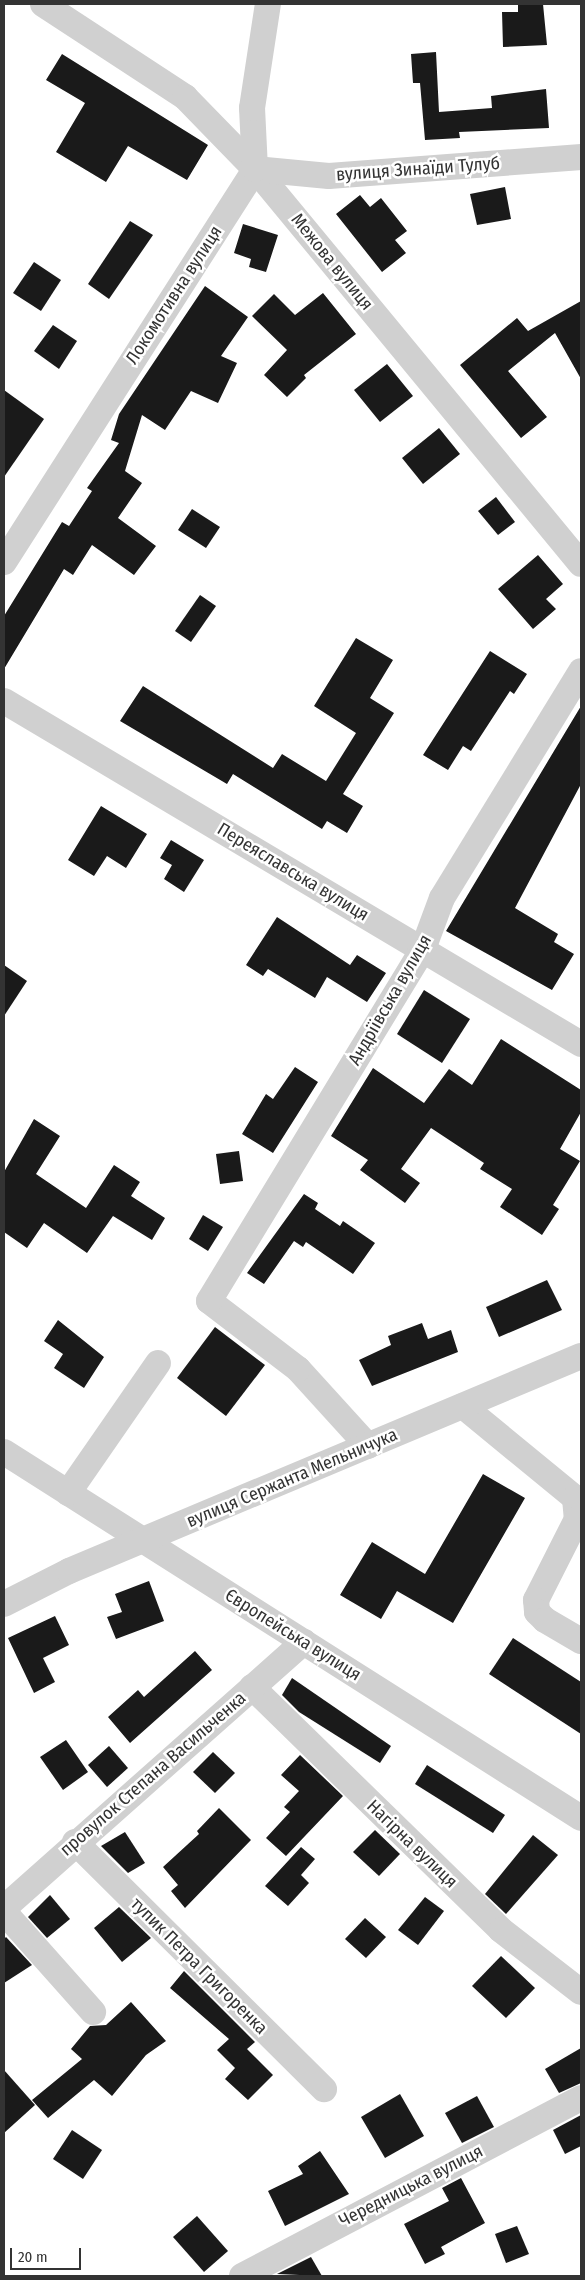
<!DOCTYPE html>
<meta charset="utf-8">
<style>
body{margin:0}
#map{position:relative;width:585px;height:2280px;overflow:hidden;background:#fff;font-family:"Fira Sans Condensed",sans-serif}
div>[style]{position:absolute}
.building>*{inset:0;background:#1a1a1a}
.minor>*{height:26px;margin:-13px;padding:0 13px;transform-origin:13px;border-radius:13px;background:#d0d0d0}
span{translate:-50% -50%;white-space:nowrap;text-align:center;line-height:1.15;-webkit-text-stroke:5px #fff;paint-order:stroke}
.street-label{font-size:18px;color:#333}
.frame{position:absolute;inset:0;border:5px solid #333;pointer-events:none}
.scale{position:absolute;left:10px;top:2248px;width:71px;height:22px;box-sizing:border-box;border:2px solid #333;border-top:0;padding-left:6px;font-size:15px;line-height:18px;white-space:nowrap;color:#333;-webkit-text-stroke:4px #fff;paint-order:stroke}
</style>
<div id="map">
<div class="building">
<i style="clip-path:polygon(518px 4px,543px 4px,547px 45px,503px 47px,502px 12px,518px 12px)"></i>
<i style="clip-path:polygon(436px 52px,439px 112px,492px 108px,491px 96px,546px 89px,549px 128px,459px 132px,460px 138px,425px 140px,420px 83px,413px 83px,411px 54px)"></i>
<i style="clip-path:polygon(62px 54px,208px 145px,187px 180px,128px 146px,106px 182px,56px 152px,85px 103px,46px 80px)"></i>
<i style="clip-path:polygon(505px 187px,511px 219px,477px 225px,470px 194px)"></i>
<i style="clip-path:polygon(360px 195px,370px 207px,381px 198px,407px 231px,395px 240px,406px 253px,382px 272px,336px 214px)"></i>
<i style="clip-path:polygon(130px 221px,153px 235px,109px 299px,88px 284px)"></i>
<i style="clip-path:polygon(243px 224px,278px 235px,266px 272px,249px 267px,251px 259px,234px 253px)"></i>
<i style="clip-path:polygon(34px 262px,61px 280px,41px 311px,13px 293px)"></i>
<i style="clip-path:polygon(205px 286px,248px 317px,221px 356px,237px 363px,218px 403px,191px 391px,165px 430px,142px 415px,125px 471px,142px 483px,118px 518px,156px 546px,134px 575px,92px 545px,73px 575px,64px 569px,4px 669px,4px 616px,62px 522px,69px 526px,92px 491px,87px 488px,119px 443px,111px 440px,119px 414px)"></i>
<i style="clip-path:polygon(323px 293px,356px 334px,304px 375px,306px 378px,287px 397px,264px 375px,287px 350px,252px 316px,274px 294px,295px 315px)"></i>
<i style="clip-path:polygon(581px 301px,581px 379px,555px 333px,508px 371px,547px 417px,521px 438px,460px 365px,517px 318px,528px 331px)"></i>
<i style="clip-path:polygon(53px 325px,77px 341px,59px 369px,34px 351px)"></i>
<i style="clip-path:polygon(387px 364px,413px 396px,380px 422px,354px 390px)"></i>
<i style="clip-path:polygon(4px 390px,44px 419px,4px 477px)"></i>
<i style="clip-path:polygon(439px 428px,460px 454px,423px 484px,402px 458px)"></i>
<i style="clip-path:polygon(496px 497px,515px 522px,498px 535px,478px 511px)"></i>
<i style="clip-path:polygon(192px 509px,220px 527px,206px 548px,178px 530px)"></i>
<i style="clip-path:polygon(538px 555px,563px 584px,546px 599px,556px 609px,533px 629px,498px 589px)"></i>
<i style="clip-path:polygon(200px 595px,216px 606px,191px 642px,175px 631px)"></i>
<i style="clip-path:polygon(356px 638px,393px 660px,370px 698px,394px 713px,343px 794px,363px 806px,347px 833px,327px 821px,322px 829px,233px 774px,227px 784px,120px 721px,143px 686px,273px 768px,282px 754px,326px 781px,356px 733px,314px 706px)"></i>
<i style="clip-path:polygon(490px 651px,527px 674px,514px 694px,510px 691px,471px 751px,463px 746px,448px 770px,423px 755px)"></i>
<i style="clip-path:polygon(581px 706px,581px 784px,515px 908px,558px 934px,554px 942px,574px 954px,552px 990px,446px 931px)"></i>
<i style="clip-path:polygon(101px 806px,147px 834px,126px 868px,107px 856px,94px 876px,68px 860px)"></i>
<i style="clip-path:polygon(171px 840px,204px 860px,184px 892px,164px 879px,172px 865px,160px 858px)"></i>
<i style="clip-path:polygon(277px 917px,350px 965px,357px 955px,386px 973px,367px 1002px,327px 977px,315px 998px,268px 969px,263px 976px,246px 965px)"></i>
<i style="clip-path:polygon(4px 965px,27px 981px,4px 1016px)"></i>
<i style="clip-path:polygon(424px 990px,470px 1019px,442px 1063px,397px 1034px)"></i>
<i style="clip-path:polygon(501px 1039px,581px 1090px,581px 1112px,560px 1149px,580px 1161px,553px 1205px,559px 1209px,542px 1235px,500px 1207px,512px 1189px,480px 1169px,484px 1163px,431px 1128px,401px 1169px,420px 1183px,405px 1203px,360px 1170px,368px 1160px,331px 1136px,373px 1068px,424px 1103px,449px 1069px,472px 1085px)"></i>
<i style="clip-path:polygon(295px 1067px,318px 1082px,273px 1153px,242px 1134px,266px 1094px,273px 1099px)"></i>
<i style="clip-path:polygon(34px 1119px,60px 1136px,36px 1174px,86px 1208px,114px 1165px,140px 1182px,131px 1196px,165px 1218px,152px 1240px,113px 1216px,87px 1253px,44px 1223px,27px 1248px,4px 1232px,4px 1172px)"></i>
<i style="clip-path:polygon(239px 1151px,243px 1181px,220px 1184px,216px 1154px)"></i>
<i style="clip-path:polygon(304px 1194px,318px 1203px,315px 1209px,340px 1226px,343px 1221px,375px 1243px,353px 1274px,306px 1242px,303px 1247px,294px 1241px,264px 1284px,247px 1273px)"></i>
<i style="clip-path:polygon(203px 1215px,223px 1227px,208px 1251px,189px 1239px)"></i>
<i style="clip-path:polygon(547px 1280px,562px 1310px,499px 1337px,486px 1307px)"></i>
<i style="clip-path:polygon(58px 1320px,104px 1357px,84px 1388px,54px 1368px,63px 1354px,44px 1341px)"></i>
<i style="clip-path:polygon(422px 1323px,428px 1339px,451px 1330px,458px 1352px,372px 1386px,359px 1360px,391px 1345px,388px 1336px)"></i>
<i style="clip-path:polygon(215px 1327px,265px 1365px,226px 1416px,177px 1378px)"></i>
<i style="clip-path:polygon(483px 1474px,525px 1498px,453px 1623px,397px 1591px,381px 1619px,340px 1595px,372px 1542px,425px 1574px)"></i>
<i style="clip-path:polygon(149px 1581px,164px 1621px,116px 1639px,107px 1617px,122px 1612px,115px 1594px)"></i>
<i style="clip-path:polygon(55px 1616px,69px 1645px,43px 1658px,55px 1682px,34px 1693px,8px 1638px)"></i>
<i style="clip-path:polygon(513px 1638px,581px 1682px,581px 1734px,489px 1674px)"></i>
<i style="clip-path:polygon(195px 1651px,212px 1670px,130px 1743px,108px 1717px,138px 1690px,144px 1697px)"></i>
<i style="clip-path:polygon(292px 1678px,391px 1746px,380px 1763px,299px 1712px,282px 1695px)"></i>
<i style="clip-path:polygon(66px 1740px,88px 1772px,63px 1790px,40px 1757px)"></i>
<i style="clip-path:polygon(109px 1746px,128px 1768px,107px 1787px,88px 1765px)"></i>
<i style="clip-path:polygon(213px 1752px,235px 1773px,215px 1793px,193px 1772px)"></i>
<i style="clip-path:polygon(300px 1755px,343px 1796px,286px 1856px,266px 1838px,290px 1812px,284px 1807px,299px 1791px,281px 1775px)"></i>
<i style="clip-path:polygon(427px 1765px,505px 1815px,493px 1833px,415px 1784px)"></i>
<i style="clip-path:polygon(219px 1808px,251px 1840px,185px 1908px,171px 1891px,178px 1885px,163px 1867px,199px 1834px,197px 1831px)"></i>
<i style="clip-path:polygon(375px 1830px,400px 1854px,379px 1876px,353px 1852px)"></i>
<i style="clip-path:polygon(125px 1832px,145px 1863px,128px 1873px,101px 1846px)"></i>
<i style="clip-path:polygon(533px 1835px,558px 1855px,506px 1914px,485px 1894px)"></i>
<i style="clip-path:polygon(301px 1847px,315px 1859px,301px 1875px,309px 1883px,288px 1906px,265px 1886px)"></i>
<i style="clip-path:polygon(50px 1895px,70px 1919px,47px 1938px,28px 1917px)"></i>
<i style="clip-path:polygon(425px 1897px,444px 1911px,418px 1945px,398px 1930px)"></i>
<i style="clip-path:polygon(119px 1907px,151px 1938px,122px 1962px,94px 1928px)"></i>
<i style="clip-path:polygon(365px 1918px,386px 1937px,366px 1958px,345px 1939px)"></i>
<i style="clip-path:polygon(6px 1937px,32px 1965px,4px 1983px,4px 1939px)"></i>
<i style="clip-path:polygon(501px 1956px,535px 1988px,506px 2018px,472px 1986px)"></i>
<i style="clip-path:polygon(184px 1971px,255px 2042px,247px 2049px,273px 2075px,248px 2100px,225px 2079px,235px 2068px,217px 2050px,229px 2039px,170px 1988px)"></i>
<i style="clip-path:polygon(131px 2002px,166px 2041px,146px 2055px,112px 2096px,94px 2080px,48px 2118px,32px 2100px,82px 2059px,71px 2049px,90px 2026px,106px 2025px)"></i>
<i style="clip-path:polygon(581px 2048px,581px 2083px,559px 2093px,545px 2069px)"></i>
<i style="clip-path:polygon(4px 2070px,35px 2105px,4px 2133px)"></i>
<i style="clip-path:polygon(400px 2094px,424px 2136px,385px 2158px,361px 2117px)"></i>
<i style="clip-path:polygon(477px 2096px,494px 2127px,462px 2143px,445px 2113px)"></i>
<i style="clip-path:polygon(581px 2115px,581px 2146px,565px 2154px,553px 2130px)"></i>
<i style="clip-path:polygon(72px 2130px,102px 2150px,83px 2179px,53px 2159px)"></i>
<i style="clip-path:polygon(320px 2151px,349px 2194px,285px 2226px,268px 2191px,303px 2174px,298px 2166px)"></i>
<i style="clip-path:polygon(461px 2178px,485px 2223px,441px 2247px,445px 2254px,425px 2264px,404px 2224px,449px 2201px,442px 2188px)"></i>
<i style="clip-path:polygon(197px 2216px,228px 2251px,204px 2272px,173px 2237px)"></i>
<i style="clip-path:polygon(517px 2226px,529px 2254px,506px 2263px,495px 2234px)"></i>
<i style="clip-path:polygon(311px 2257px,322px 2276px,277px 2274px)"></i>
</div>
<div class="minor">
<i style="left:43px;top:4px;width:170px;rotate:33.2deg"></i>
<i style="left:185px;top:97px;width:100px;rotate:45.8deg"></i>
<i style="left:255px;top:169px;width:512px;rotate:50.47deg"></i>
<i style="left:255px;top:169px;width:74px;rotate:5.4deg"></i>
<i style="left:329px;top:176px;width:253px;rotate:-4.3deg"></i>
<i style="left:4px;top:562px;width:466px;rotate:-57.4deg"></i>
<i style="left:255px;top:169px;width:61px;rotate:-92.8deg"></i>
<i style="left:252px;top:108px;width:105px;rotate:-81.3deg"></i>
<i style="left:4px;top:701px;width:671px;rotate:30.73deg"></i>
<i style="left:463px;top:1406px;width:145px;rotate:39.4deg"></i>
<i style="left:575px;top:1498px;width:21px;rotate:85deg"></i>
<i style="left:577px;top:1519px;width:91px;rotate:116.8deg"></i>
<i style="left:536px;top:1600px;width:12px;rotate:85deg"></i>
<i style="left:537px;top:1612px;width:11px;rotate:45deg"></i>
<i style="left:545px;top:1620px;width:42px;rotate:30.3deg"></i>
<i style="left:368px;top:1446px;width:104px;rotate:-132.3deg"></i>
<i style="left:298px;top:1369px;width:112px;rotate:-142.6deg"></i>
<i style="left:209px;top:1301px;width:412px;rotate:-58.7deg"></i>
<i style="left:423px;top:949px;width:54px;rotate:-69.6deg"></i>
<i style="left:442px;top:898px;width:266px;rotate:-58.5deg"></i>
<i style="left:4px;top:1452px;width:683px;rotate:32.39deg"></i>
<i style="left:68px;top:1493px;width:158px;rotate:-55.3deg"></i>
<i style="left:4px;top:1604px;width:73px;rotate:-26.9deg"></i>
<i style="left:69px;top:1571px;width:555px;rotate:-22.78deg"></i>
<i style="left:252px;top:1687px;width:348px;rotate:44.3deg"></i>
<i style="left:501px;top:1930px;width:101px;rotate:37.8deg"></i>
<i style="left:75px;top:1842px;width:351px;rotate:44.8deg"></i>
<i style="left:4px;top:1908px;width:401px;rotate:-41.6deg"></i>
<i style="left:4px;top:1912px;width:134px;rotate:48.3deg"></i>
<i style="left:242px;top:2276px;width:383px;rotate:-27.7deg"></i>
</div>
<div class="street-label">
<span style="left:418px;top:169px;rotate:-4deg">вулиця Зинаїди Тулуб</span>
<span style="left:332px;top:262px;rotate:51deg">Межова вулиця</span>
<span style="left:174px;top:295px;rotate:-57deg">Локомотивна вулиця</span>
<span style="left:293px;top:872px;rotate:31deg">Переяславська вулиця</span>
<span style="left:390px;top:1000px;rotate:-60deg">Андріївська вулиця</span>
<span style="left:292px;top:1478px;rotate:-23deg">вулиця Сержанта Мельничука</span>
<span style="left:293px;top:1635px;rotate:32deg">Європейська вулиця</span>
<span style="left:153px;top:1774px;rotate:-41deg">провулок Степана Васильченка</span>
<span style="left:412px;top:1844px;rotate:44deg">Нагірна вулиця</span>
<span style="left:199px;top:1966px;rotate:45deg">тупик Петра Григоренка</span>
<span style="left:411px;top:2186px;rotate:-27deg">Чередницька вулиця</span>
</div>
<div class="frame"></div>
<div class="scale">20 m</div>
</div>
